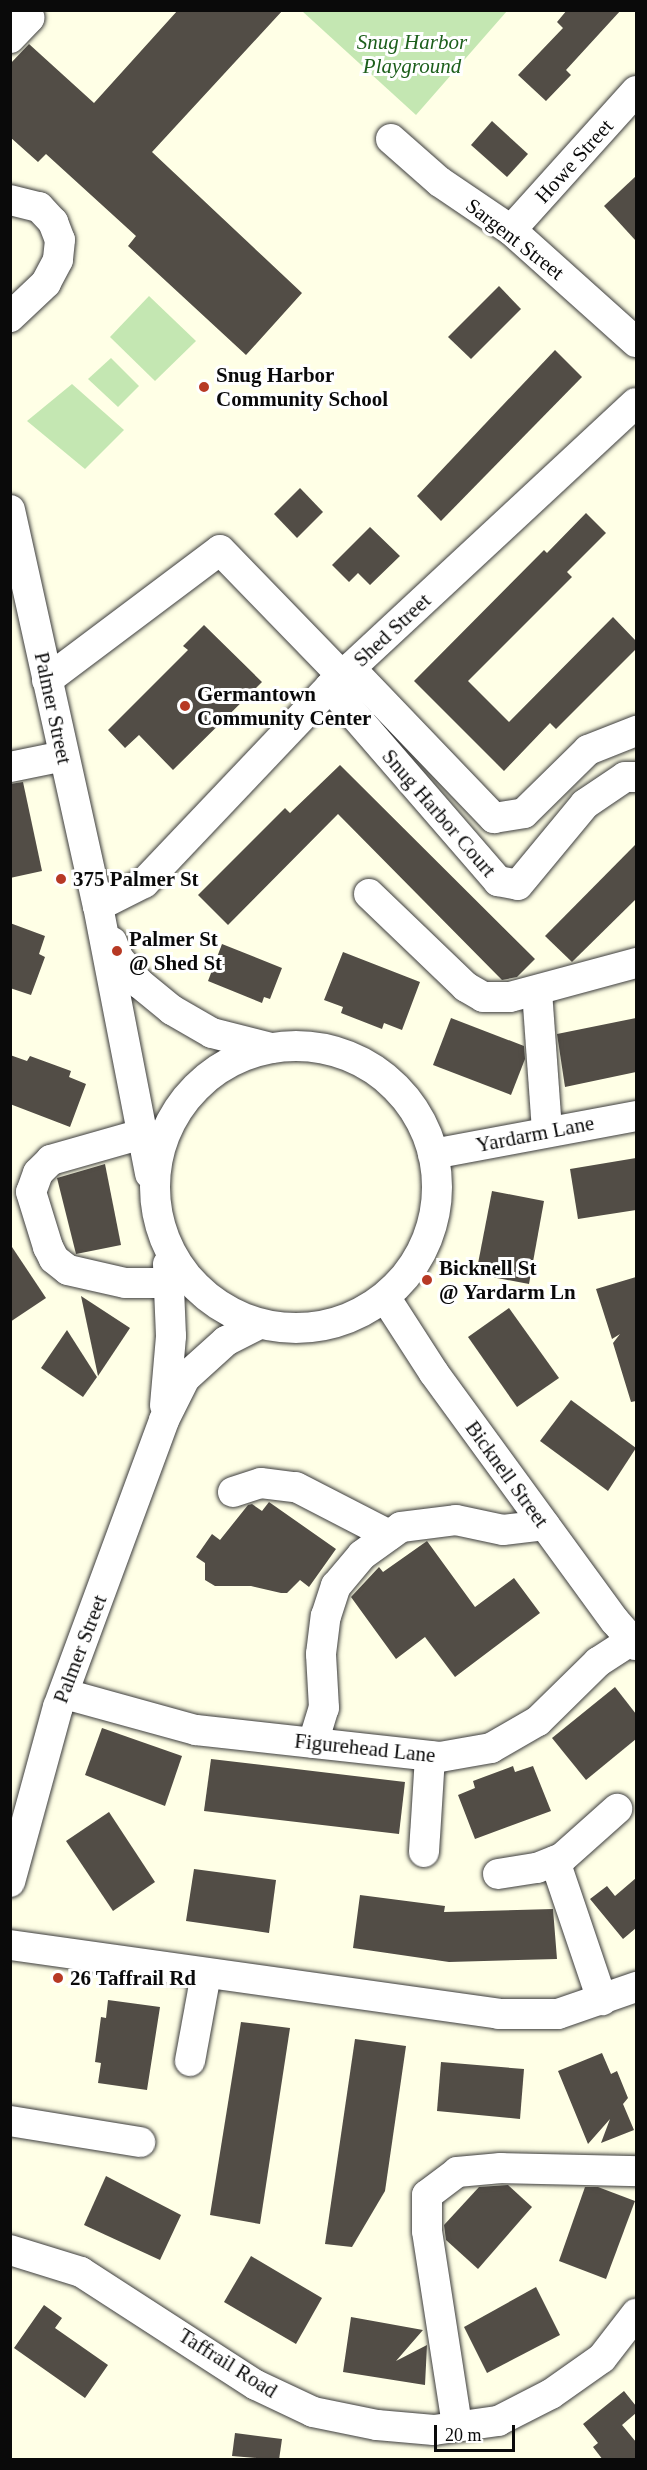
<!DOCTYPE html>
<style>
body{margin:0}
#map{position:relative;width:647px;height:2470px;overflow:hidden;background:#ffffe6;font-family:"Times New Roman",serif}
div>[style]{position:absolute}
.green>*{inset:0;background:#c4e7b2}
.building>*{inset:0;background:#524d46}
.roads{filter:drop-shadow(0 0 2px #3d3d3d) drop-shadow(0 0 2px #3d3d3d)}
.minor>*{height:30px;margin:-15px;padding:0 15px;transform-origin:15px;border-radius:15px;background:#fff}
.minor>.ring{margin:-15px;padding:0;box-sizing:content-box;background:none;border:30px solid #fff;border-radius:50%}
.dots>*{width:16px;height:16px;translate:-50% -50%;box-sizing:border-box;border:3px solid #fff;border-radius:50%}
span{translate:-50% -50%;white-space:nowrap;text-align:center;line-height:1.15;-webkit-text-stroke:6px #fff;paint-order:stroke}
.park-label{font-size:21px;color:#1d5f1c;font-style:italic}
.street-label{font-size:21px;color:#0a0a0a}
.poi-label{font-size:21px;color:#0a0a0a;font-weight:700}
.left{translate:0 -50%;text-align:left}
.frame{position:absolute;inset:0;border:12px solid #0a0a0a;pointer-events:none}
.scale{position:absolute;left:434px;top:2425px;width:81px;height:27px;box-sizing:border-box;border:3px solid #0a0a0a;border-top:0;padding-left:8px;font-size:18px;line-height:21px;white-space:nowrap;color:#0a0a0a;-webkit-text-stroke:4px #fff;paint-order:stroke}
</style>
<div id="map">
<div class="green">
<i style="clip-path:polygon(302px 11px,507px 11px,416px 115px)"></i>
<i style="clip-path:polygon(149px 296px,196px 341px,155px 381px,110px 337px)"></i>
<i style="clip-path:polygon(111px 358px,139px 386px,118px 407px,88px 379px)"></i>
<i style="clip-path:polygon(72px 384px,124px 430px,85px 469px,27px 421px)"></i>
</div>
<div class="building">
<i style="clip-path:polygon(178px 10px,283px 10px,152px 152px,302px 293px,246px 355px,128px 246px,136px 236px,46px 154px,38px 162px,10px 137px,10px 64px,29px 44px,94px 103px)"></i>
<i style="clip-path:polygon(567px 10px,621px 10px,566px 70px,571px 75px,546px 101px,518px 75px,563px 28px,557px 22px)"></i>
<i style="clip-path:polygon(492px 121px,528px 154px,507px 177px,471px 145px)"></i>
<i style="clip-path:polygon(636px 176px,636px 241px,604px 206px)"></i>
<i style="clip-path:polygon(499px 286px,521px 309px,471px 359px,448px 337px)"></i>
<i style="clip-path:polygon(555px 350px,582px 377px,441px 521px,417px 496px)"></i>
<i style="clip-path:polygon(300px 488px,323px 512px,297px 538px,274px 514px)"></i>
<i style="clip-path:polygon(586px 513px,606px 533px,567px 572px,572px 577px,468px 681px,509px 722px,613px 617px,636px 641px,636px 649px,556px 729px,550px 723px,504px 771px,414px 681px,544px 550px,547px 553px)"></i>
<i style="clip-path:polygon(370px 527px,400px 556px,370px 585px,358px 573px,349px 582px,332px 565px)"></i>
<i style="clip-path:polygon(204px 625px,262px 682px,173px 770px,139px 735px,125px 748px,108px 730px,188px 650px,183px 646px)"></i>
<i style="clip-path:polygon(340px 765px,535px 959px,517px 977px,502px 980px,338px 814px,228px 925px,198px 895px,285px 808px,290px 813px)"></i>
<i style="clip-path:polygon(23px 782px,42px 871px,10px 878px,10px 784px)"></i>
<i style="clip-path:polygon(636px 844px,636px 899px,572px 962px,545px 936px)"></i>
<i style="clip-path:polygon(10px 923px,45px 936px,39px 954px,45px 957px,31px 995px,10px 988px)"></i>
<i style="clip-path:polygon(222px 944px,282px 968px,270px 999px,264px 997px,262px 1003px,208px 981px)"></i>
<i style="clip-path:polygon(343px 952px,420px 982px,402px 1030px,384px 1023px,382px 1029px,341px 1013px,343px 1007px,324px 1000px)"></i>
<i style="clip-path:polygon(451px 1018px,524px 1046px,525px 1059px,511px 1095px,433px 1065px)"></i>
<i style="clip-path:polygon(636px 1018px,636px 1072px,565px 1087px,557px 1034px)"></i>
<i style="clip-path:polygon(10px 1055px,27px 1061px,30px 1056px,71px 1071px,69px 1077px,86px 1084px,70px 1127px,10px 1104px)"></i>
<i style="clip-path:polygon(636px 1158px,636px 1210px,578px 1219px,570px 1169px)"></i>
<i style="clip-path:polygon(105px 1164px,121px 1245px,76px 1254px,57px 1178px)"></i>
<i style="clip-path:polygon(492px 1191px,544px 1201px,529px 1284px,476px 1274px)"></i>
<i style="clip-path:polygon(10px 1244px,46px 1298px,10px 1322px)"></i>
<i style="clip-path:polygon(636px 1277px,636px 1401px,631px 1402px,613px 1343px,620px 1334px,612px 1339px,596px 1289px)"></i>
<i style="clip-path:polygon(81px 1296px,130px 1328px,98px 1376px)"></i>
<i style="clip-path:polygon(509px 1308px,559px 1378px,517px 1407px,468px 1337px)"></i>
<i style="clip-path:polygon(67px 1330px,97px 1377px,83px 1397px,41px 1368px)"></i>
<i style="clip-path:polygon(571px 1400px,636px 1448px,608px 1491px,540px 1441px)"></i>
<i style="clip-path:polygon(269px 1502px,336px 1549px,309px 1587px,300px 1580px,287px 1593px,281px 1593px,251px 1586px,215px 1586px,205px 1580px,205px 1563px,196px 1557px,212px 1534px,220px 1540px,248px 1505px,252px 1504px,262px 1511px)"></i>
<i style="clip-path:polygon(427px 1541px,475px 1607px,514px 1578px,540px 1613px,455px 1677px,425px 1637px,396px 1659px,351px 1597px,379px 1567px,383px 1572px)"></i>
<i style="clip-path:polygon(615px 1687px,636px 1714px,636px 1739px,586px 1780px,552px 1738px)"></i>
<i style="clip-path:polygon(102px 1728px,182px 1756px,165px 1806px,85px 1775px)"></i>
<i style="clip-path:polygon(211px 1759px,405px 1782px,399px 1834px,204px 1811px)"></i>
<i style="clip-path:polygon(513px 1766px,515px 1772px,533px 1766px,551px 1811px,475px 1839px,458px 1795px,475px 1788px,473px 1781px)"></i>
<i style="clip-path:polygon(109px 1812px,155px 1882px,113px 1911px,66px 1841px)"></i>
<i style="clip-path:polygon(194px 1869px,276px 1880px,269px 1933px,186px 1921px)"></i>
<i style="clip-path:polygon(636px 1878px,636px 1928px,623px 1939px,590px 1899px,607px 1886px,615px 1896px)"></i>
<i style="clip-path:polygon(360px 1895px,445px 1906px,444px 1912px,553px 1909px,557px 1959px,449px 1962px,353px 1948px)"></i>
<i style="clip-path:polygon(108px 2000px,160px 2007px,147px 2090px,98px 2083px,101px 2063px,95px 2062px,101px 2017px,106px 2018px)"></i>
<i style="clip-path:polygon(241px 2022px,290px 2028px,260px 2224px,210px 2215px)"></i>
<i style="clip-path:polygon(355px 2039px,406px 2046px,385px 2191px,352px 2247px,325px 2244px)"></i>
<i style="clip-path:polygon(602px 2053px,611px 2074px,617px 2071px,628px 2098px,623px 2104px,634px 2130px,601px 2143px,610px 2119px,588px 2144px,558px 2071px)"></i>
<i style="clip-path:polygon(441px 2062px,524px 2069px,520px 2119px,437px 2111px)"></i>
<i style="clip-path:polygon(106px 2176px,181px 2215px,160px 2260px,84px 2225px)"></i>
<i style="clip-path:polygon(508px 2185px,532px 2207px,478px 2269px,446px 2240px,444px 2225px,479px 2187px)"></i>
<i style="clip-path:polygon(585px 2187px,598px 2187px,635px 2201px,606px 2279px,559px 2261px)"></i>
<i style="clip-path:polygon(251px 2256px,322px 2298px,296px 2344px,224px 2302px)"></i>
<i style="clip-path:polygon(536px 2287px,560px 2335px,487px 2373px,464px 2327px)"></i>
<i style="clip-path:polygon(44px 2305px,62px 2318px,55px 2328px,108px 2365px,85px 2398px,14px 2348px)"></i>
<i style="clip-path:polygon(351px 2317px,423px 2330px,396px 2361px,427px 2345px,425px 2385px,343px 2372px)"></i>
<i style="clip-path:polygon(624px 2391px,636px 2406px,636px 2413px,622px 2425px,636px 2442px,636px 2460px,603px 2460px,593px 2447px,598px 2443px,583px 2424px)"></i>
<i style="clip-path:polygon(235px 2433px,282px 2439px,279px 2460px,232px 2456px)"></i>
</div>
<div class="roads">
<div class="minor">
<i style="left:10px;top:38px;width:28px;rotate:-46deg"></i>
<i style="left:29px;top:18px;width:12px;rotate:-138deg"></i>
<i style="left:391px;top:139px;width:65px;rotate:41.3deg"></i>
<i style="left:440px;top:182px;width:86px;rotate:34.1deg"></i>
<i style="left:511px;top:230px;width:168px;rotate:41.9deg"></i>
<i style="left:10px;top:200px;width:30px;rotate:14deg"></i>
<i style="left:39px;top:207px;width:21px;rotate:47deg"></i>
<i style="left:53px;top:222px;width:19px;rotate:69deg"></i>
<i style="left:60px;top:240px;width:20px;rotate:96deg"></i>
<i style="left:58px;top:260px;width:26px;rotate:118deg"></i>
<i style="left:46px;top:283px;width:50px;rotate:136.6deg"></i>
<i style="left:511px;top:230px;width:187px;rotate:-48deg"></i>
<i style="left:10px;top:510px;width:406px;rotate:77.5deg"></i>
<i style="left:98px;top:906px;width:273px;rotate:79deg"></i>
<i style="left:350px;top:668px;width:208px;rotate:46.2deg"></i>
<i style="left:494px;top:818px;width:30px;rotate:-9deg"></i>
<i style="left:524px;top:813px;width:90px;rotate:-44.5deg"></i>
<i style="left:588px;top:750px;width:52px;rotate:-21.6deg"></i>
<i style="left:47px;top:680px;width:216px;rotate:-36.9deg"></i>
<i style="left:220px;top:550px;width:175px;rotate:45.9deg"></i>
<i style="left:330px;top:687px;width:257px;rotate:49.1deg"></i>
<i style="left:498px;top:881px;width:20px;rotate:11deg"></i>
<i style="left:518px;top:885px;width:105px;rotate:-50.4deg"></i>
<i style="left:585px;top:804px;width:48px;rotate:-34deg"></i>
<i style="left:625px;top:777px;width:11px"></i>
<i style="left:10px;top:767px;width:55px;rotate:-11.5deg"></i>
<i style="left:369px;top:894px;width:134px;rotate:43.8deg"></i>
<i style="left:466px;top:987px;width:20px;rotate:30deg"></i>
<i style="left:483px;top:997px;width:27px"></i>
<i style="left:510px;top:997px;width:131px;rotate:-15.1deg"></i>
<i style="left:98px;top:906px;width:51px;rotate:-26.6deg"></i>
<i style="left:144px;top:883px;width:270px;rotate:-46.5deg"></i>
<i style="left:330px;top:687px;width:417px;rotate:-42.9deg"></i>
<i style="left:112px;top:942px;width:17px;rotate:69deg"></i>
<i style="left:118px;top:958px;width:33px;rotate:50deg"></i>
<i style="left:139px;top:983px;width:43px;rotate:39.3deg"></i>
<i style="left:172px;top:1010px;width:46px;rotate:29.9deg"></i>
<i style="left:212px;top:1033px;width:61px;rotate:14.3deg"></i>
<i style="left:537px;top:991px;width:140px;rotate:85.9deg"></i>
<i class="ring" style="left:155px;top:1046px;width:252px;height:252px"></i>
<i style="left:142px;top:1134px;width:95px;rotate:164.1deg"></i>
<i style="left:51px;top:1160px;width:18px;rotate:135deg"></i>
<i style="left:38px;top:1173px;width:20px;rotate:110deg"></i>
<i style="left:31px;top:1192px;width:58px;rotate:72.8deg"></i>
<i style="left:48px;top:1247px;width:13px;rotate:63deg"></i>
<i style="left:54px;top:1259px;width:18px;rotate:38deg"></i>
<i style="left:68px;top:1270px;width:58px;rotate:12.8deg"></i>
<i style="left:125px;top:1283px;width:44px"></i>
<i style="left:433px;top:1154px;width:207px;rotate:-10.6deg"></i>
<i style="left:385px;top:1297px;width:90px;rotate:57.2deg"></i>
<i style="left:434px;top:1373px;width:307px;rotate:53.9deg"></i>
<i style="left:615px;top:1621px;width:32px;rotate:49deg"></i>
<i style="left:165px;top:1405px;width:69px;rotate:-85deg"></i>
<i style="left:171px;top:1336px;width:72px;rotate:-92.4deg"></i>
<i style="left:233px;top:1492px;width:29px;rotate:-18deg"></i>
<i style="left:261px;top:1483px;width:35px;rotate:7deg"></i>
<i style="left:296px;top:1487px;width:105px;rotate:27.3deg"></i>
<i style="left:65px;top:1694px;width:136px;rotate:15.4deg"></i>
<i style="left:196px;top:1730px;width:245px;rotate:6.3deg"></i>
<i style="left:440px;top:1757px;width:52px;rotate:-10deg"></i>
<i style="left:491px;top:1748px;width:54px;rotate:-29.9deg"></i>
<i style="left:538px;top:1721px;width:84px;rotate:-44.5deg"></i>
<i style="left:598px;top:1662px;width:40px;rotate:-32.9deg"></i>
<i style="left:313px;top:1743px;width:37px;rotate:-73deg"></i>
<i style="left:324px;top:1708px;width:54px;rotate:-93.2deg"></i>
<i style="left:321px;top:1654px;width:38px;rotate:-83deg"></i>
<i style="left:326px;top:1616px;width:32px;rotate:-72deg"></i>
<i style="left:336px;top:1586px;width:40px;rotate:-50deg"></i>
<i style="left:362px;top:1555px;width:48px;rotate:-35.7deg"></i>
<i style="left:401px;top:1527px;width:55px;rotate:-7.3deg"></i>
<i style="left:456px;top:1520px;width:48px;rotate:12deg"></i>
<i style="left:503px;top:1530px;width:42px;rotate:-6.8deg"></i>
<i style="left:424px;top:1852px;width:96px;rotate:-86.4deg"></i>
<i style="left:555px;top:1861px;width:147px;rotate:71.3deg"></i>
<i style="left:498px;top:1874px;width:39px;rotate:-9deg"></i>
<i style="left:537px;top:1868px;width:27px;rotate:-22deg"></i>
<i style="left:562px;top:1858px;width:74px;rotate:-41.7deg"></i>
<i style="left:10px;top:1882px;width:181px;rotate:-74.7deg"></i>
<i style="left:58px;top:1707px;width:306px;rotate:-69.7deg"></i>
<i style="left:164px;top:1420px;width:47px;rotate:-63.4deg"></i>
<i style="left:185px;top:1378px;width:55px;rotate:-42.1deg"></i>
<i style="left:226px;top:1341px;width:37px;rotate:-27deg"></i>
<i style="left:10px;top:1945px;width:493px;rotate:8deg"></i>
<i style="left:498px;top:2014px;width:60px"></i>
<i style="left:558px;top:2014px;width:83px;rotate:-19.1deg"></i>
<i style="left:190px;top:2061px;width:88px;rotate:-79.6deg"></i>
<i style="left:10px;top:2121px;width:132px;rotate:9.2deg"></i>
<i style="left:10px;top:2250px;width:74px;rotate:17.2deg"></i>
<i style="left:81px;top:2272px;width:208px;rotate:32.9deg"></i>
<i style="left:256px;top:2385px;width:63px;rotate:25.3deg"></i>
<i style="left:313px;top:2412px;width:65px;rotate:11.5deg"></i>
<i style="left:377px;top:2425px;width:57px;rotate:5deg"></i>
<i style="left:434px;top:2430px;width:65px;rotate:-8deg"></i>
<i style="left:498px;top:2421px;width:59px;rotate:-27deg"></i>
<i style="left:551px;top:2394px;width:62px;rotate:-35.2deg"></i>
<i style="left:602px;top:2358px;width:56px;rotate:-52.3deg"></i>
<i style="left:457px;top:2425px;width:196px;rotate:-98.8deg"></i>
<i style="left:427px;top:2231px;width:36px;rotate:-90deg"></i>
<i style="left:427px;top:2195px;width:38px;rotate:-37deg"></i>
<i style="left:457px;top:2172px;width:44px;rotate:-5.2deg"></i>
<i style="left:501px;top:2168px;width:135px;rotate:1.3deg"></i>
</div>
</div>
<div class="dots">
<i style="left:204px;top:387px;background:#b73924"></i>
<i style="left:185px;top:706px;background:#b73924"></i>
<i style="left:61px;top:879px;background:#b73924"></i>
<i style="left:117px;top:951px;background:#b73924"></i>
<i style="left:427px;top:1280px;background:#b73924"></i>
<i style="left:58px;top:1978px;background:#b73924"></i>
</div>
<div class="park-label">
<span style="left:412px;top:54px">Snug Harbor<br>Playground</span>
</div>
<div class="street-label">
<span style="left:574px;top:161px;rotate:-48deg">Howe Street</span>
<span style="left:515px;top:239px;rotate:38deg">Sargent Street</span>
<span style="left:392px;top:630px;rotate:-43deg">Shed Street</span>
<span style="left:53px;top:708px;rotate:78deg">Palmer Street</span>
<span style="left:439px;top:813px;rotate:49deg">Snug Harbor Court</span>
<span style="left:535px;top:1134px;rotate:-11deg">Yardarm Lane</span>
<span style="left:507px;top:1474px;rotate:54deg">Bicknell Street</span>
<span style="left:80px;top:1649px;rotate:-69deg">Palmer Street</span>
<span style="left:365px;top:1748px;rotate:6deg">Figurehead Lane</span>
<span style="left:228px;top:2363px;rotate:32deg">Taffrail Road</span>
</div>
<div class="poi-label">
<span class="left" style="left:216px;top:387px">Snug Harbor<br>Community School</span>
<span class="left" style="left:197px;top:706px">Germantown<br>Community Center</span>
<span class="left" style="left:73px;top:879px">375 Palmer St</span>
<span class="left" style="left:129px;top:951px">Palmer St<br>@ Shed St</span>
<span class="left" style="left:439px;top:1280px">Bicknell St<br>@ Yardarm Ln</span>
<span class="left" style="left:70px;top:1978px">26 Taffrail Rd</span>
</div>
<div class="frame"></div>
<div class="scale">20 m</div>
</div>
